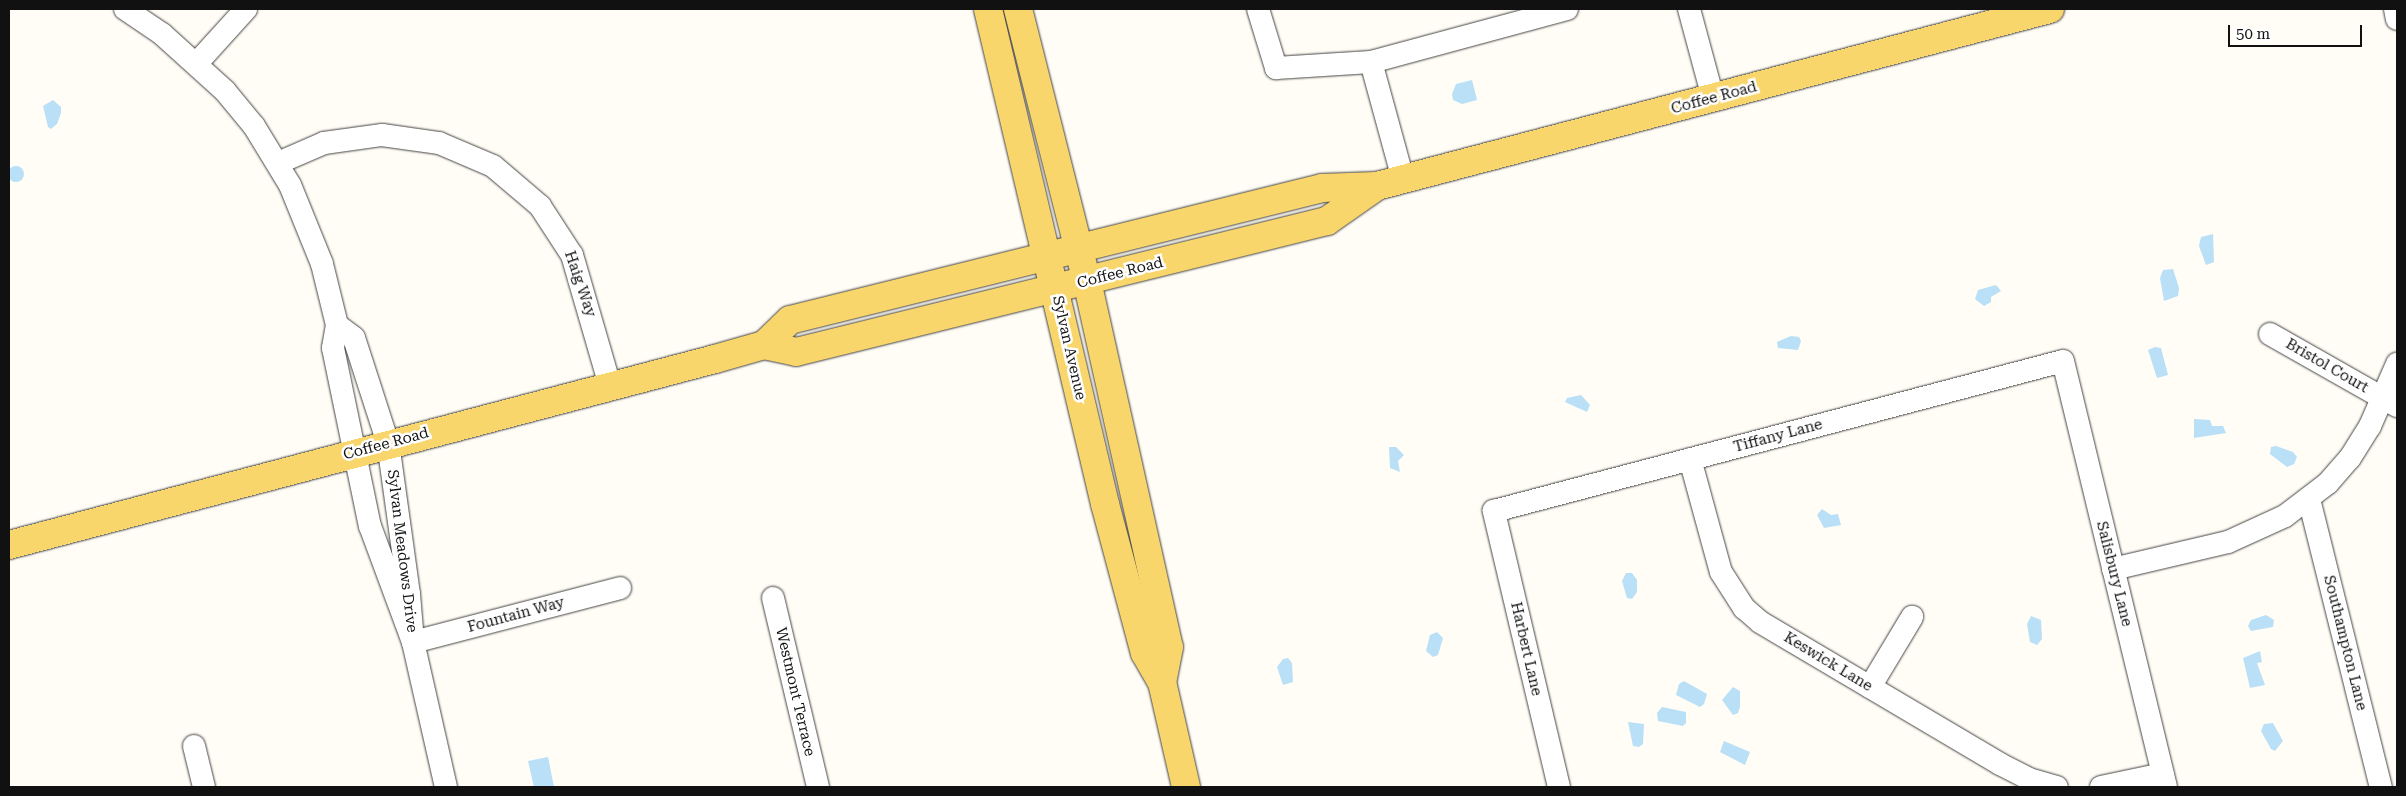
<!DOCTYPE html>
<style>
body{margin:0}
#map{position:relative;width:2406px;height:796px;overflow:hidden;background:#fffdf5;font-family:"Roboto Serif",serif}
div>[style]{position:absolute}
.water>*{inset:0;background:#b9e0f7}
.round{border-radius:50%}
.roads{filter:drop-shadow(0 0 1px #444) drop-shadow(0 0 1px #444)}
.minor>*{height:22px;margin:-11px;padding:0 11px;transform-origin:11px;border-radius:11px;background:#fff}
.major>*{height:28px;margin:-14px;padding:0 14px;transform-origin:14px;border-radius:14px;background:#f9d66b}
span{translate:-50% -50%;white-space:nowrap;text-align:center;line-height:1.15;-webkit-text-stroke:5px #fff;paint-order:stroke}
.street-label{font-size:15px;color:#111}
.frame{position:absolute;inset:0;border:10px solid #111;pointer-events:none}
.scale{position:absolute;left:2228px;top:25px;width:134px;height:22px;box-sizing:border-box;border:2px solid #111;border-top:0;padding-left:6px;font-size:15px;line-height:18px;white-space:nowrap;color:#111;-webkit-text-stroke:4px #fff;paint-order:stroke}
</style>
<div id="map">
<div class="water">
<i style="clip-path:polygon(1472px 80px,1477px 100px,1462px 104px,1453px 100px,1452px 94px,1456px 84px)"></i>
<i style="clip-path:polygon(53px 100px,61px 107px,61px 113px,57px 124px,51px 129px,48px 127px,43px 106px)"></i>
<i class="round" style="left:8px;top:166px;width:16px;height:16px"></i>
<i style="clip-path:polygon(2213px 234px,2214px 262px,2206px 265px,2199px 246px,2201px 237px)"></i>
<i style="clip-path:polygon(2173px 269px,2179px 288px,2178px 296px,2164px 301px,2160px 278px,2163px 270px)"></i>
<i style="clip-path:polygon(1996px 285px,2001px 291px,1991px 297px,1991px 302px,1984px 306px,1975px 299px,1978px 290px)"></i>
<i style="clip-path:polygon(1791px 336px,1799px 337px,1801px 341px,1798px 350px,1778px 348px,1777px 342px)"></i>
<i style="clip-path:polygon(2155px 347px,2161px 348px,2168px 375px,2157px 378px,2148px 350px)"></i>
<i style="clip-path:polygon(1581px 395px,1590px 405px,1587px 412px,1565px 402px,1567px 398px)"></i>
<i style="clip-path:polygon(2194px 419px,2210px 420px,2212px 426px,2223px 426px,2226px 433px,2194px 438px)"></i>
<i style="clip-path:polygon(2276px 446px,2293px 452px,2297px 457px,2294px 464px,2287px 467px,2270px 454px,2271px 447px)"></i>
<i style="clip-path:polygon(1389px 447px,1396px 447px,1404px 455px,1398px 461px,1400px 472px,1390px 468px)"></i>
<i style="clip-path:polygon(1822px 509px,1831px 515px,1838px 514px,1841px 525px,1824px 528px,1817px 515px)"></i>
<i style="clip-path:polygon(1626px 573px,1632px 573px,1637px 580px,1637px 592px,1632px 599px,1627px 598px,1622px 581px)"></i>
<i style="clip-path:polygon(2266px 615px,2274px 620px,2273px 627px,2251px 631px,2248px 626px,2251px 620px)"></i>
<i style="clip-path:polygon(2031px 616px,2041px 620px,2042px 639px,2037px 645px,2030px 642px,2027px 624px)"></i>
<i style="clip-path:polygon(1437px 632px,1443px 638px,1438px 655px,1433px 657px,1426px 651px,1430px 635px)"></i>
<i style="clip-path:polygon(2260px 651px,2262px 662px,2257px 663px,2265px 685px,2250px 688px,2243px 658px)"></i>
<i style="clip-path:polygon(1288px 658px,1292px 663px,1293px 682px,1283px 685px,1277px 667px,1283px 659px)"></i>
<i style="clip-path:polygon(1684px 681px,1707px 694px,1704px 704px,1700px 707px,1676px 695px,1679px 684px)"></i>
<i style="clip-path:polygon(1733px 687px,1740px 691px,1740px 707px,1738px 713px,1733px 715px,1722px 700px)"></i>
<i style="clip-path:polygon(1662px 707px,1686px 712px,1686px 723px,1683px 726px,1658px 721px,1657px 713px)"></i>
<i style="clip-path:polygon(1628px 722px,1644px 724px,1643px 744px,1639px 747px,1633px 746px)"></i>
<i style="clip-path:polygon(2273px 723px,2283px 741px,2275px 751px,2271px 749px,2261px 731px,2264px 724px)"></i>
<i style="clip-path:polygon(1724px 741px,1750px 752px,1745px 765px,1720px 752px)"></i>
<i style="clip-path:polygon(548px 757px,554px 787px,534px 787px,528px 761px)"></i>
</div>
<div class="roads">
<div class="minor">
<i style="left:125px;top:9px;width:45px;rotate:34deg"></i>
<i style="left:162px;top:34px;width:85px;rotate:42.1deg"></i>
<i style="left:225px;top:91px;width:45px;rotate:50.4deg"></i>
<i style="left:254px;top:126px;width:69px;rotate:58.6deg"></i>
<i style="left:290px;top:185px;width:85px;rotate:67.9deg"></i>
<i style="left:322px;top:264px;width:63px;rotate:76.2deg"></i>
<i style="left:337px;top:325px;width:23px;rotate:100deg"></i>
<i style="left:333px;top:348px;width:182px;rotate:78.3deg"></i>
<i style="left:370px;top:526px;width:124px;rotate:69.7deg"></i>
<i style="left:1258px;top:9px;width:62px;rotate:73deg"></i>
<i style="left:1276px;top:68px;width:95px;rotate:-3.6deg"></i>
<i style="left:1689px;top:9px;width:92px;rotate:74.9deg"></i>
<i style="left:2395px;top:9px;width:10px;rotate:79deg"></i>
<i style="left:197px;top:63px;width:73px;rotate:-47.8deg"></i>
<i style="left:278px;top:163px;width:50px;rotate:-23.5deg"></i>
<i style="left:324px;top:143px;width:59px;rotate:-7.9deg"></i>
<i style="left:382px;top:135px;width:58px;rotate:8deg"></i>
<i style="left:439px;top:143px;width:59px;rotate:23.1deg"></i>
<i style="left:493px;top:166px;width:62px;rotate:40.4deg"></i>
<i style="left:540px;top:206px;width:59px;rotate:56.9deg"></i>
<i style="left:572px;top:255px;width:136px;rotate:73.8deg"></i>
<i style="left:1403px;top:179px;width:121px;rotate:-105.3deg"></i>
<i style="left:1371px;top:62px;width:203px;rotate:-15.1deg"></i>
<i style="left:337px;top:325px;width:21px;rotate:37deg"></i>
<i style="left:354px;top:338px;width:110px;rotate:72.1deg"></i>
<i style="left:388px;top:443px;width:152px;rotate:82.1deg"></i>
<i style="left:409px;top:594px;width:48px;rotate:85.2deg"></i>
<i style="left:413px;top:642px;width:149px;rotate:77.2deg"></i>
<i style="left:2270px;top:334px;width:146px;rotate:29.6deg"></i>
<i style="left:1690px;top:459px;width:117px;rotate:74.7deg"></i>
<i style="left:1721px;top:572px;width:43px;rotate:57.4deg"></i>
<i style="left:1744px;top:608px;width:21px;rotate:41deg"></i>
<i style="left:1760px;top:622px;width:279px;rotate:30.6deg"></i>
<i style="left:2000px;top:764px;width:33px;rotate:27deg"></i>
<i style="left:2029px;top:779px;width:29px;rotate:16deg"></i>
<i style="left:2309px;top:499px;width:297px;rotate:76deg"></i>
<i style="left:2113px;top:569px;width:118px;rotate:-13.2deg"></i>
<i style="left:2228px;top:542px;width:63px;rotate:-24.5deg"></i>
<i style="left:2285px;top:516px;width:54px;rotate:-37.5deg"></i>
<i style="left:2328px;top:483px;width:33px;rotate:-49deg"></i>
<i style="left:2350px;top:458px;width:38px;rotate:-58deg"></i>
<i style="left:2370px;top:426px;width:68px;rotate:-66.5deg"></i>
<i style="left:773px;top:598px;width:194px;rotate:76.6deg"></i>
<i style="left:413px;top:642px;width:214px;rotate:-14.6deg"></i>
<i style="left:1870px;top:687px;width:82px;rotate:-59deg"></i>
<i style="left:194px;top:746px;width:42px;rotate:76.3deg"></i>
<i style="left:1559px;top:787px;width:284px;rotate:-103.3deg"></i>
<i style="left:1494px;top:511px;width:588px;rotate:-14.77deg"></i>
<i style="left:2063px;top:361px;width:438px;rotate:76.4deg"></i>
<i style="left:2101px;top:787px;width:63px;rotate:-11.8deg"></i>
</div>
<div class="major">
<i style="left:988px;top:9px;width:509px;rotate:76.7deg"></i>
<i style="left:1105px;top:504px;width:154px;rotate:75deg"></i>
<i style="left:1145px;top:653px;width:34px;rotate:60deg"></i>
<i style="left:1162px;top:682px;width:108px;rotate:77.1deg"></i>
<i style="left:1018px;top:9px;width:281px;rotate:75.8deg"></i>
<i style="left:1087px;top:281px;width:375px;rotate:77.4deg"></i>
<i style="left:1169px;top:647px;width:36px;rotate:101deg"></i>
<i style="left:764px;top:345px;width:33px;rotate:12deg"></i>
<i style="left:796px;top:352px;width:547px;rotate:-13.86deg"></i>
<i style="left:1327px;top:221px;width:61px;rotate:-35deg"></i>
<i style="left:9px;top:545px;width:730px;rotate:-14.76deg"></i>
<i style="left:715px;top:359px;width:51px;rotate:-15.9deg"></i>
<i style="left:764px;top:345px;width:36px;rotate:-44deg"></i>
<i style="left:790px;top:320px;width:548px;rotate:-13.93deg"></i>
<i style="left:1322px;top:188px;width:55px;rotate:-2.1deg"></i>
<i style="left:1377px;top:186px;width:696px;rotate:-14.74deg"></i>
</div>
</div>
<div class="street-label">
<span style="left:1714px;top:98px;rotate:-15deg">Coffee Road</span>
<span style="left:1120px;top:273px;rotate:-14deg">Coffee Road</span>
<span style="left:580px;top:284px;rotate:71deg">Haig Way</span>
<span style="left:1069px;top:348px;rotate:77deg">Sylvan Avenue</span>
<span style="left:2327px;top:366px;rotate:30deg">Bristol Court</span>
<span style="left:1778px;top:436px;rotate:-15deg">Tiffany Lane</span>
<span style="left:386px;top:444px;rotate:-15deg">Coffee Road</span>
<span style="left:402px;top:551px;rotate:83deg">Sylvan Meadows Drive</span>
<span style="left:2114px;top:574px;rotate:76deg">Salisbury Lane</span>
<span style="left:516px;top:615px;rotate:-15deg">Fountain Way</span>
<span style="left:2345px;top:643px;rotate:76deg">Southampton Lane</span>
<span style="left:1526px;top:649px;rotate:77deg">Harbert Lane</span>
<span style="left:1828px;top:662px;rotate:31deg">Keswick Lane</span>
<span style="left:795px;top:692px;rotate:77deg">Westmont Terrace</span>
</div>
<div class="frame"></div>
<div class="scale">50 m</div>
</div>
